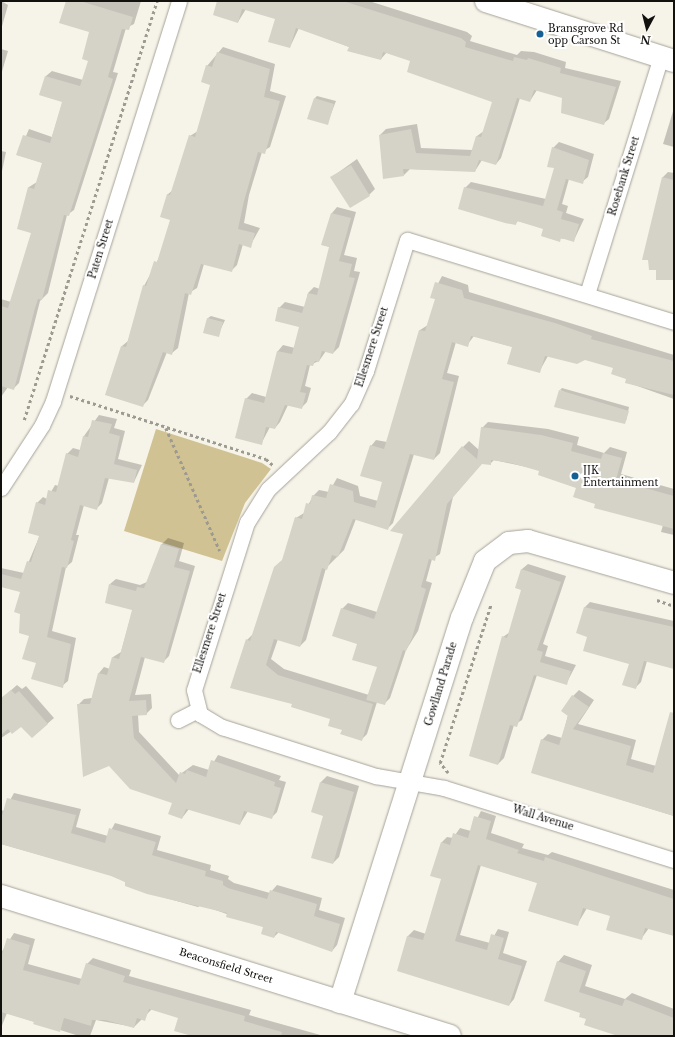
<!DOCTYPE html>
<style>
body{margin:0}
#map{position:relative;width:675px;height:1037px;overflow:hidden;background:#f6f3e8;font-family:"Libre Baskerville",serif}
div>[style]{position:absolute}
.green>*{inset:0;background:#d0c292}
.shadow>*{inset:0;background:#0003}
.building>*{inset:0;background:#d5d2c8}
.path>*{height:2.5px;margin-top:-1.25px;transform-origin:0;background:repeating-linear-gradient(90deg,#9d9a92 0 3px,transparent 0 6px)}
.roads{filter:drop-shadow(0 0 1px #a6a399) drop-shadow(0 0 1px #a6a399)}
.street>*{height:15px;margin:-7.5px;padding:0 7.5px;transform-origin:7.5px;border-radius:7.5px;background:#fff}
.secondary>*{height:22px;margin:-11px;padding:0 11px;transform-origin:11px;border-radius:11px;background:#fff}
.dots>*{width:11px;height:11px;translate:-50% -50%;box-sizing:border-box;border:2px solid #fff;border-radius:50%}
span{translate:-50% -50%;white-space:nowrap;text-align:center;line-height:1.15;-webkit-text-stroke:4px #fff;paint-order:stroke}
.poi-label{font-size:10px;color:#12110e}
.left{translate:0 -50%;text-align:left}
.street-label{font-size:10px;color:#12110e}
.frame{position:absolute;inset:0;border:2px solid #12110e;pointer-events:none}
.north{position:absolute;left:627px;top:8px;width:40px;height:40px;-webkit-text-stroke:3px #fff;paint-order:stroke;rotate:187deg;font-size:11px;font-weight:700;line-height:16px;text-align:center;color:#12110e}
.north::after{content:'';display:block;margin:auto;width:14px;height:18px;background:#12110e;clip-path:polygon(50% 0,100% 100%,50% 72%,0 100%)}
</style>
<div id="map">
<div class="green">
<i style="clip-path:polygon(156px 429px,262px 463px,271px 469px,245px 503px,222px 561px,124px 531px)"></i>
</div>
<div class="shadow">
<i style="clip-path:polygon(1px 1px,8px 5px,1px 30px)"></i>
<i style="clip-path:polygon(67px 1px,141px 1px,134px 24px,126px 28px,113px 72px,118px 73px,74px 210px,67px 215px,48px 293px,40px 301px,19px 383px,13px 389px,8px 387px,1px 397px,1px 299px,11px 302px,32px 233px,18px 228px,29px 187px,37px 182px,43px 163px,18px 155px,29px 129px,52px 137px,63px 101px,41px 95px,46px 76px,52px 71px,83px 80px,89px 60px,91px 32px)"></i>
<i style="clip-path:polygon(218px 1px,369px 1px,467px 32px,472px 36px,470px 41px,517px 55px,521px 51px,534px 52px,566px 62px,565px 68px,621px 81px,609px 119px,603px 124px,563px 97px,537px 90px,530px 101px,520px 98px,501px 158px,496px 164px,482px 160px,475px 171px,410px 169px,404px 175px,380px 135px,386px 129px,417px 124px,421px 148px,473px 150px,477px 136px,484px 131px,493px 102px,411px 60px,387px 52px,381px 59px,299px 28px,290px 47px,277px 18px,246px 9px,238px 22px)"></i>
<i style="clip-path:polygon(223px 47px,275px 64px,270px 91px,286px 96px,270px 147px,262px 152px,249px 195px,244px 223px,260px 228px,250px 246px,243px 244px,237px 265px,231px 271px,204px 264px,197px 288px,189px 293px,178px 348px,172px 353px,167px 352px,148px 400px,142px 406px,122px 346px,128px 341px,144px 286px,160px 256px,171px 219px,167px 195px,174px 189px,190px 136px,198px 131px,212px 84px,207px 66px)"></i>
<i style="clip-path:polygon(1px 49px,8px 51px,1px 75px)"></i>
<i style="clip-path:polygon(317px 96px,336px 101px,327px 124px,315px 98px)"></i>
<i style="clip-path:polygon(674px 108px,674px 147px,663px 144px)"></i>
<i style="clip-path:polygon(559px 142px,594px 154px,588px 177px,582px 182px,569px 179px,562px 204px,568px 206px,566px 213px,584px 219px,574px 240px,542px 236px,544px 228px,518px 221px,515px 224px,465px 188px,471px 182px,546px 199px,555px 167px,553px 148px)"></i>
<i style="clip-path:polygon(1px 151px,6px 152px,1px 176px)"></i>
<i style="clip-path:polygon(357px 159px,375px 189px,369px 195px,332px 177px)"></i>
<i style="clip-path:polygon(668px 172px,674px 173px,674px 279px,657px 269px,649px 259px,643px 259px,663px 177px)"></i>
<i style="clip-path:polygon(337px 207px,356px 212px,344px 255px,357px 258px,354px 271px,360px 272px,339px 347px,333px 353px,326px 351px,319px 361px,310px 365px,305px 386px,311px 388px,307px 402px,301px 408px,288px 405px,280px 422px,275px 428px,270px 427px,261px 444px,246px 399px,252px 393px,266px 397px,278px 351px,283px 345px,295px 348px,300px 326px,279px 308px,285px 302px,305px 307px,308px 293px,314px 287px,320px 289px,330px 247px,323px 245px,332px 213px)"></i>
<i style="clip-path:polygon(442px 276px,468px 285px,469px 292px,674px 355px,674px 399px,626px 382px,628px 378px,614px 367px,585px 359px,548px 356px,539px 372px,513px 347px,474px 336px,467px 345px,456px 342px,447px 373px,459px 376px,440px 453px,434px 459px,414px 454px,393px 523px,387px 529px,356px 519px,344px 550px,326px 568px,306px 640px,300px 646px,278px 639px,271px 659px,284px 669px,369px 695px,378px 667px,359px 644px,342px 609px,348px 603px,377px 612px,463px 447px,469px 441px,479px 450px,482px 428px,488px 422px,548px 429px,579px 437px,577px 445px,604px 453px,610px 447px,627px 452px,621px 474px,674px 489px,674px 535px,661px 532px,663px 525px,596px 503px,577px 487px,541px 470px,494px 460px,490px 464px,482px 463px,453px 497px,440px 554px,432px 559px,426px 581px,432px 583px,418px 631px,406px 650px,390px 698px,384px 704px,377px 702px,367px 734px,362px 739px,331px 718px,293px 703px,247px 640px,254px 633px,283px 559px,296px 518px,304px 513px,313px 496px,319px 490px,329px 492px,337px 478px,358px 486px,360px 496px,378px 501px,384px 482px,371px 446px,376px 440px,387px 442px,420px 330px,428px 325px,436px 299px,431px 297px)"></i>
<i style="clip-path:polygon(211px 316px,225px 320px,218px 335px,208px 318px)"></i>
<i style="clip-path:polygon(562px 388px,629px 407px,626px 421px,560px 390px)"></i>
<i style="clip-path:polygon(99px 415px,117px 419px,114px 428px,125px 431px,118px 459px,142px 465px,134px 482px,109px 478px,102px 503px,97px 508px,84px 505px,76px 535px,79px 535px,72px 562px,66px 567px,52px 631px,76px 638px,68px 681px,62px 686px,37px 662px,21px 591px,1px 586px,1px 568px,24px 573px,40px 535px,37px 503px,43px 497px,47px 499px,55px 485px,59px 486px,67px 454px,73px 448px,80px 450px,84px 436px)"></i>
<i style="clip-path:polygon(168px 538px,184px 543px,179px 561px,195px 566px,169px 656px,163px 662px,145px 657px,135px 695px,151px 694px,152px 708px,146px 714px,138px 715px,139px 732px,179px 775px,193px 765px,209px 770px,218px 755px,281px 776px,279px 780px,286px 782px,277px 812px,271px 818px,248px 811px,240px 824px,189px 809px,182px 818px,173px 802px,109px 764px,78px 705px,84px 699px,92px 698px,99px 673px,104px 667px,110px 669px,113px 657px,121px 652px,133px 609px,110px 584px,116px 579px,140px 585px,147px 582px,162px 544px)"></i>
<i style="clip-path:polygon(528px 564px,566px 576px,543px 644px,548px 646px,545px 656px,576px 665px,566px 684px,537px 675px,522px 720px,514px 725px,504px 758px,498px 764px,503px 637px,510px 632px,522px 590px,522px 569px)"></i>
<i style="clip-path:polygon(590px 602px,674px 621px,674px 668px,647px 661px,641px 682px,635px 688px,630px 663px,588px 636px,584px 608px)"></i>
<i style="clip-path:polygon(17px 685px,22px 689px,26px 686px,54px 718px,32px 737px,21px 725px,1px 738px,1px 699px)"></i>
<i style="clip-path:polygon(579px 690px,594px 700px,578px 724px,636px 740px,631px 759px,656px 766px,674px 753px,674px 816px,532px 772px,542px 740px,548px 734px,562px 738px,573px 696px)"></i>
<i style="clip-path:polygon(327px 776px,359px 786px,339px 857px,333px 863px,321px 782px)"></i>
<i style="clip-path:polygon(14px 793px,81px 809px,76px 827px,108px 836px,115px 823px,161px 836px,157px 850px,211px 865px,210px 870px,229px 876px,228px 879px,234px 883px,270px 893px,277px 885px,322px 898px,319px 910px,345px 918px,337px 945px,332px 951px,279px 932px,274px 937px,264px 927px,201px 905px,198px 907px,148px 893px,111px 875px,1px 844px,1px 810px,4px 811px)"></i>
<i style="clip-path:polygon(481px 811px,496px 816px,491px 833px,524px 844px,522px 848px,548px 855px,552px 852px,674px 890px,674px 935px,649px 928px,641px 939px,612px 915px,587px 908px,577px 925px,538px 883px,481px 865px,460px 935px,490px 943px,498px 929px,509px 932px,503px 953px,527px 961px,514px 999px,509px 1005px,398px 970px,408px 936px,414px 930px,426px 934px,442px 878px,442px 842px,447px 837px,453px 838px,460px 828px,471px 831px)"></i>
<i style="clip-path:polygon(14px 933px,35px 939px,28px 964px,82px 979px,87px 964px,93px 958px,131px 970px,129px 976px,251px 1010px,249px 1015px,324px 1036px,195px 1036px,179px 1017px,152px 1009px,134px 1027px,96px 1020px,90px 1036px,79px 1036px,7px 1013px,1px 1028px,1px 953px)"></i>
<i style="clip-path:polygon(564px 955px,592px 965px,585px 986px,625px 999px,632px 993px,674px 1009px,674px 1036px,618px 1036px,587px 1018px,558px 962px)"></i>
</div>
<div class="building">
<i style="clip-path:polygon(66px 1px,80px 1px,133px 17px,129px 30px,122px 29px,108px 77px,113px 79px,69px 216px,64px 215px,42px 300px,38px 299px,35px 308px,14px 390px,1px 386px,1px 306px,8px 308px,31px 233px,17px 229px,28px 187px,34px 189px,42px 163px,16px 155px,23px 135px,50px 143px,62px 102px,39px 95px,45px 76px,80px 86px,88px 61px,82px 59px,89px 32px,59px 23px)"></i>
<i style="clip-path:polygon(217px 1px,343px 1px,461px 38px,466px 42px,465px 47px,513px 61px,514px 57px,527px 60px,528px 58px,561px 68px,560px 73px,616px 87px,604px 125px,561px 113px,562px 98px,534px 90px,530px 102px,517px 98px,496px 165px,479px 160px,475px 172px,403px 169px,404px 176px,383px 179px,379px 135px,411px 129px,416px 153px,470px 156px,476px 136px,481px 137px,492px 102px,407px 72px,410px 61px,383px 52px,381px 60px,347px 51px,349px 47px,296px 28px,290px 48px,268px 42px,275px 19px,242px 9px,238px 23px,213px 15px)"></i>
<i style="clip-path:polygon(217px 52px,270px 69px,264px 97px,280px 101px,265px 154px,258px 152px,244px 201px,238px 229px,255px 233px,251px 248px,239px 244px,232px 272px,201px 264px,191px 295px,185px 293px,172px 355px,163px 352px,143px 407px,105px 395px,121px 346px,126px 347px,143px 285px,146px 286px,154px 261px,157px 262px,170px 220px,160px 217px,167px 194px,170px 195px,189px 135px,195px 137px,210px 85px,201px 82px,206px 65px,212px 67px)"></i>
<i style="clip-path:polygon(314px 98px,334px 104px,328px 125px,307px 119px)"></i>
<i style="clip-path:polygon(552px 147px,589px 160px,583px 184px,566px 179px,557px 210px,563px 212px,561px 219px,579px 224px,574px 242px,561px 238px,560px 242px,541px 236px,543px 229px,517px 221px,516px 225px,505px 223px,458px 209px,464px 187px,543px 206px,554px 168px,547px 167px)"></i>
<i style="clip-path:polygon(351px 165px,370px 196px,350px 208px,330px 177px)"></i>
<i style="clip-path:polygon(662px 177px,674px 180px,674px 280px,656px 280px,656px 270px,649px 270px,648px 260px,642px 260px)"></i>
<i style="clip-path:polygon(331px 213px,351px 218px,339px 261px,352px 264px,349px 277px,355px 278px,333px 354px,322px 351px,319px 362px,315px 361px,313px 366px,307px 365px,300px 392px,306px 393px,302px 409px,285px 405px,275px 429px,266px 427px,262px 445px,235px 438px,245px 398px,264px 403px,277px 351px,292px 354px,299px 327px,275px 321px,278px 307px,302px 313px,308px 293px,317px 295px,329px 247px,321px 245px)"></i>
<i style="clip-path:polygon(435px 282px,462px 290px,464px 298px,555px 323px,592px 336px,591px 339px,674px 361px,674px 395px,625px 383px,626px 379px,611px 374px,613px 368px,585px 360px,577px 364px,545px 356px,540px 373px,507px 364px,512px 347px,471px 336px,468px 347px,452px 342px,442px 379px,454px 382px,434px 460px,410px 454px,388px 530px,353px 519px,338px 557px,332px 555px,327px 570px,322px 568px,300px 647px,274px 639px,266px 665px,278px 675px,373px 704px,362px 741px,340px 734px,342px 730px,328px 726px,330px 719px,291px 707px,292px 704px,230px 688px,246px 639px,250px 641px,274px 567px,282px 560px,295px 517px,302px 519px,306px 503px,310px 504px,312px 495px,326px 498px,330px 484px,353px 491px,354px 502px,375px 508px,382px 482px,360px 476px,370px 445px,384px 449px,419px 330px,425px 331px,435px 299px,430px 298px)"></i>
<i style="clip-path:polygon(207px 318px,223px 322px,219px 337px,203px 333px)"></i>
<i style="clip-path:polygon(559px 390px,629px 411px,625px 424px,554px 407px)"></i>
<i style="clip-path:polygon(92px 420px,112px 424px,109px 433px,120px 436px,114px 464px,137px 470px,134px 483px,105px 478px,97px 510px,80px 505px,71px 540px,74px 541px,67px 568px,62px 567px,47px 637px,71px 644px,63px 688px,31px 679px,36px 663px,22px 659px,29px 636px,19px 633px,20px 614px,14px 612px,20px 592px,1px 587px,1px 574px,21px 579px,27px 561px,31px 562px,39px 536px,28px 533px,36px 502px,45px 505px,48px 490px,56px 492px,66px 453px,78px 457px,83px 436px,88px 437px)"></i>
<i style="clip-path:polygon(481px 427px,541px 435px,573px 443px,571px 451px,601px 459px,603px 453px,622px 458px,616px 480px,674px 496px,674px 529px,594px 508px,595px 504px,573px 497px,576px 488px,538px 475px,539px 471px,511px 463px,491px 460px,491px 465px,482px 464px,447px 504px,435px 561px,429px 559px,421px 587px,426px 589px,412px 638px,406px 651px,403px 650px,385px 705px,366px 700px,377px 667px,352px 660px,357px 644px,332px 636px,341px 608px,374px 619px,403px 534px,390px 531px,462px 446px,477px 459px)"></i>
<i style="clip-path:polygon(161px 544px,179px 549px,174px 567px,190px 571px,164px 663px,141px 657px,129px 701px,146px 700px,147px 715px,132px 716px,134px 738px,176px 783px,180px 772px,185px 774px,187px 770px,206px 777px,211px 760px,275px 782px,274px 786px,281px 788px,272px 819px,244px 811px,240px 825px,186px 809px,182px 819px,168px 814px,172px 803px,130px 789px,109px 766px,83px 777px,77px 704px,90px 704px,98px 673px,107px 675px,112px 657px,119px 659px,132px 610px,105px 603px,109px 584px,136px 591px,137px 587px,144px 588px)"></i>
<i style="clip-path:polygon(521px 569px,561px 582px,537px 650px,543px 652px,540px 662px,571px 671px,567px 685px,534px 675px,517px 727px,510px 725px,498px 765px,469px 756px,502px 636px,507px 638px,521px 590px,515px 588px)"></i>
<i style="clip-path:polygon(584px 607px,674px 627px,674px 669px,644px 661px,636px 689px,622px 685px,629px 664px,583px 651px,587px 637px,576px 633px)"></i>
<i style="clip-path:polygon(11px 690px,15px 694px,19px 691px,48px 724px,32px 738px,21px 727px,12px 734px,8px 729px,1px 735px,1px 698px)"></i>
<i style="clip-path:polygon(572px 695px,589px 707px,573px 729px,631px 746px,626px 765px,653px 773px,670px 712px,674px 713px,674px 816px,531px 773px,541px 739px,559px 745px,568px 716px,561px 711px)"></i>
<i style="clip-path:polygon(320px 782px,354px 792px,333px 864px,311px 858px,323px 816px,311px 812px)"></i>
<i style="clip-path:polygon(7px 798px,76px 815px,71px 833px,105px 843px,109px 828px,156px 842px,152px 855px,206px 871px,205px 876px,223px 881px,223px 885px,228px 888px,267px 899px,270px 890px,317px 904px,314px 916px,340px 924px,332px 952px,276px 932px,274px 938px,261px 934px,263px 927px,226px 917px,227px 913px,147px 894px,125px 886px,125px 882px,111px 876px,1px 844px,1px 819px)"></i>
<i style="clip-path:polygon(474px 816px,491px 821px,486px 839px,519px 850px,517px 853px,544px 861px,545px 857px,674px 899px,674px 936px,645px 928px,642px 940px,606px 930px,610px 916px,583px 908px,578px 926px,528px 911px,537px 883px,478px 865px,455px 941px,487px 950px,491px 934px,504px 938px,498px 959px,522px 966px,509px 1006px,397px 971px,407px 936px,423px 940px,441px 879px,430px 876px,441px 842px,450px 845px,453px 833px,468px 838px)"></i>
<i style="clip-path:polygon(7px 938px,30px 945px,23px 970px,79px 985px,86px 963px,125px 976px,123px 982px,245px 1016px,244px 1021px,282px 1032px,281px 1036px,192px 1036px,174px 1031px,178px 1018px,149px 1009px,145px 1021px,137px 1018px,134px 1028px,105px 1020px,92px 1020px,91px 1026px,64px 1018px,60px 1032px,33px 1024px,34px 1022px,1px 1012px,1px 957px)"></i>
<i style="clip-path:polygon(557px 961px,586px 971px,579px 992px,622px 1006px,625px 999px,674px 1018px,674px 1036px,618px 1036px,584px 1025px,586px 1019px,579px 1017px,580px 1013px,544px 1001px)"></i>
</div>
<div class="path">
<i style="left:70px;top:396px;width:206px;rotate:17.8deg"></i>
<i style="left:266px;top:459px;width:9px;rotate:41deg"></i>
<i style="left:24px;top:420px;width:440px;rotate:-72.4deg"></i>
<i style="left:166px;top:428px;width:134px;rotate:66.3deg"></i>
<i style="left:657px;top:600px;width:18px;rotate:19deg"></i>
<i style="left:448px;top:773px;width:13px;rotate:-129deg"></i>
<i style="left:440px;top:763px;width:167px;rotate:-72.2deg"></i>
</div>
<div class="roads">
<div class="street">
<i style="left:587px;top:294px;width:248px;rotate:-72.7deg"></i>
<i style="left:674px;top:322px;width:279px;rotate:-162.9deg"></i>
<i style="left:407px;top:240px;width:137px;rotate:107.4deg"></i>
<i style="left:366px;top:371px;width:36px;rotate:114deg"></i>
<i style="left:351px;top:404px;width:36px;rotate:128deg"></i>
<i style="left:329px;top:432px;width:83px;rotate:136.9deg"></i>
<i style="left:268px;top:489px;width:39px;rotate:122deg"></i>
<i style="left:247px;top:522px;width:176px;rotate:107.5deg"></i>
<i style="left:194px;top:690px;width:25px;rotate:76deg"></i>
<i style="left:200px;top:714px;width:26px;rotate:31deg"></i>
<i style="left:222px;top:727px;width:162px;rotate:17.7deg"></i>
<i style="left:376px;top:776px;width:69px;rotate:10deg"></i>
<i style="left:444px;top:788px;width:241px;rotate:17.4deg"></i>
<i style="left:1px;top:488px;width:75px;rotate:-56.9deg"></i>
<i style="left:42px;top:425px;width:26px;rotate:-65deg"></i>
<i style="left:53px;top:401px;width:419px;rotate:-72.5deg"></i>
<i style="left:178px;top:720px;width:22px;rotate:-27deg"></i>
</div>
<div class="secondary">
<i style="left:486px;top:1px;width:197px;rotate:17.7deg"></i>
<i style="left:1px;top:896px;width:470px;rotate:17.3deg"></i>
<i style="left:340px;top:1002px;width:403px;rotate:-72.4deg"></i>
<i style="left:462px;top:618px;width:61px;rotate:-68deg"></i>
<i style="left:485px;top:561px;width:30px;rotate:-37deg"></i>
<i style="left:509px;top:543px;width:19px;rotate:-6deg"></i>
<i style="left:528px;top:541px;width:152px;rotate:16deg"></i>
</div>
</div>
<div class="dots">
<i style="left:540px;top:34px;background:#146093"></i>
<i style="left:575px;top:476px;background:#146093"></i>
</div>
<div class="poi-label">
<span class="left" style="left:548px;top:34px">Bransgrove Rd<br>opp Carson St</span>
<span class="left" style="left:583px;top:476px">JJK<br>Entertainment</span>
</div>
<div class="street-label">
<span style="left:624px;top:176px;rotate:-73deg">Rosebank Street</span>
<span style="left:101px;top:249px;rotate:-73deg">Paten Street</span>
<span style="left:372px;top:347px;rotate:-72deg">Ellesmere Street</span>
<span style="left:210px;top:633px;rotate:-72deg">Ellesmere Street</span>
<span style="left:441px;top:684px;rotate:-73deg">Gowlland Parade</span>
<span style="left:543px;top:818px;rotate:17deg">Wall Avenue</span>
<span style="left:226px;top:966px;rotate:17deg">Beaconsfield Street</span>
</div>
<div class="frame"></div>
<div class="north">N</div>
</div>
